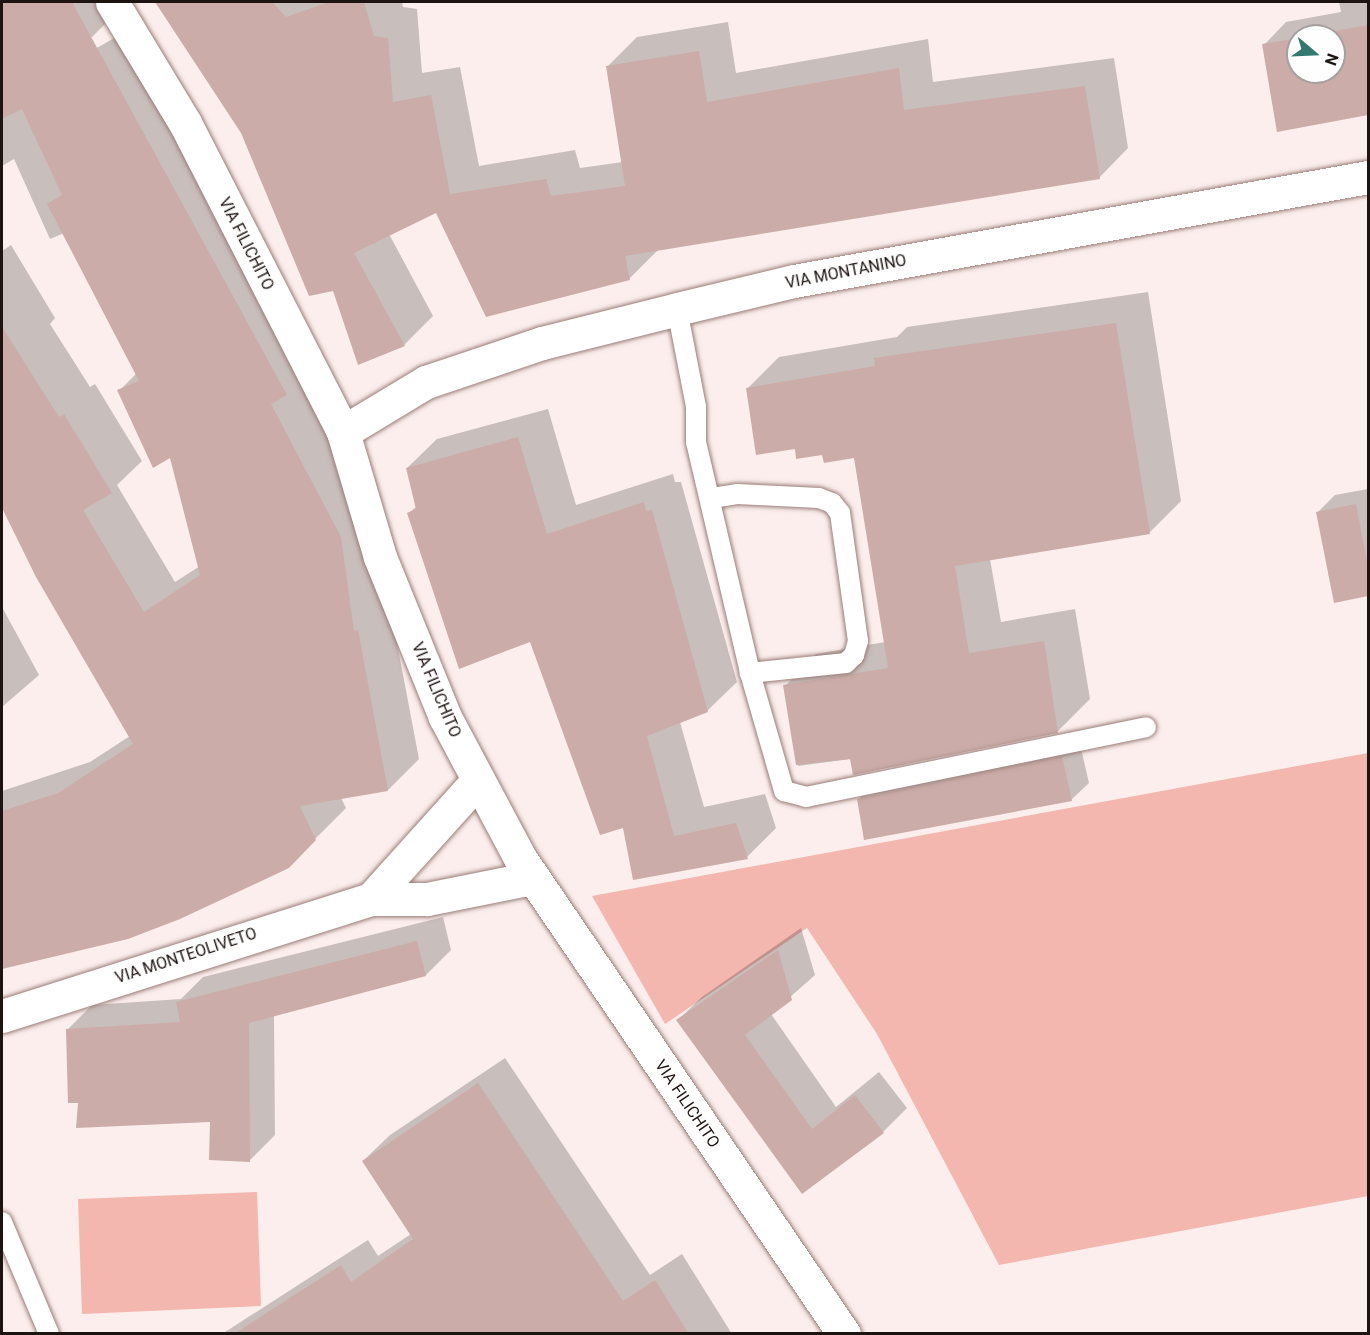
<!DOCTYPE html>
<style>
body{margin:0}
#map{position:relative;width:1370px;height:1335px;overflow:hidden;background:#fbeeec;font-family:Roboto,sans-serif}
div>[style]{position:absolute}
.green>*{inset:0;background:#f4b7af}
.shadow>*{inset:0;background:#0003}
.building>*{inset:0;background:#cbaca8}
.roads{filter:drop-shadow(0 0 2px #997c78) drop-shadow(0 0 2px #997c78)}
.service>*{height:20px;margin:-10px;padding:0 10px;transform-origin:10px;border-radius:10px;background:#fff}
.minor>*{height:33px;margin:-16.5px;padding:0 16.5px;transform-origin:16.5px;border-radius:16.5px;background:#fff}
.tertiary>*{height:33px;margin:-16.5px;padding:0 16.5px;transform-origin:16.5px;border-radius:16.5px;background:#fff}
span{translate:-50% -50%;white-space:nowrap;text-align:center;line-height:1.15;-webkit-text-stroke:4.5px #fefefe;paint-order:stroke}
.street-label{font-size:16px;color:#1d1311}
.frame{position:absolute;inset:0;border:3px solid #1d1311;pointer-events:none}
.north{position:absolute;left:1286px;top:24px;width:60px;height:60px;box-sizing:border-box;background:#fefefe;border:2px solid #a4a09f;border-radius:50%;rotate:109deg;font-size:16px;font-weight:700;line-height:24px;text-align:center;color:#1d1311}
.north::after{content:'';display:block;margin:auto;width:21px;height:27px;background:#33796e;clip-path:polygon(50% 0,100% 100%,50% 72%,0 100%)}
</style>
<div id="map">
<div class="green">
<i style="clip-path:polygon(1368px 753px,1368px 1196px,999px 1265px,877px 1034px,807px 928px,665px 1024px,592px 896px)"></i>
<i style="clip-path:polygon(257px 1192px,261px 1306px,82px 1314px,78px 1199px)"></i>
</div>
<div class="shadow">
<i style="clip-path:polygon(2px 2px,122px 2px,124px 5px,92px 37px,2px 56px)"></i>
<i style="clip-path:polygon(157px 2px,402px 2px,403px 7px,417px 9px,422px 73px,460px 67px,479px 166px,575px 150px,580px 168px,623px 162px,607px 67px,637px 37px,728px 22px,736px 73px,928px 39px,933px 82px,1114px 58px,1128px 148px,1099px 178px,659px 249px,629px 279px,437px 211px,389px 234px,433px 316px,404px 345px,334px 289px,242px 133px)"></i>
<i style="clip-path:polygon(evenodd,1339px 2px,1368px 2px,1368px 114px,1279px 130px,1264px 45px,1286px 22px,1341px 12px,1339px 2px,1298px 36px,1334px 36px,1334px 72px,1298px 72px,1298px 36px)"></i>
<i style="clip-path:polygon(134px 27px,371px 506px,419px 759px,388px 790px,341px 798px,346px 808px,288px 866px,128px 937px,2px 967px,2px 791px,90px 762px,130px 736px,37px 576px,2px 506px,2px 251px,11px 245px,55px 318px,50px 324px,90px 387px,95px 384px,142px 461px,117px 485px,175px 582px,200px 566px,171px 455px,119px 391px,137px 373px,64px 233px,50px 239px,14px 159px,2px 166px,2px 101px)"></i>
<i style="clip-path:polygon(1148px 292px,1181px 501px,1149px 533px,990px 559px,1001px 622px,1075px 609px,1090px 699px,1058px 731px,798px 766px,785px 686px,816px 654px,885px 642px,855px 456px,796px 447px,747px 389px,779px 357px,897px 337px,907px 327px)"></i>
<i style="clip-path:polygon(548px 409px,576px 505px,673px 474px,675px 482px,681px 482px,737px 682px,707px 711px,680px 722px,704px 807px,765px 794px,776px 828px,747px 857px,625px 826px,531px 640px,409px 513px,417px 506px,407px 468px,437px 439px)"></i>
<i style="clip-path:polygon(1368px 489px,1368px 594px,1336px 601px,1318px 512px,1335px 495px)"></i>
<i style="clip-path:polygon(2px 607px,39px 675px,2px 707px)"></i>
<i style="clip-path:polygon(1079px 740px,1089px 783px,1071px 800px,859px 799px,876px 782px)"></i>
<i style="clip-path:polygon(443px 917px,451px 950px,426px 975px,274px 1015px,275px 1135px,250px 1160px,212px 1120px,79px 1102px,67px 1030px,92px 1005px,181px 999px,203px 977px)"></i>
<i style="clip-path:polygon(801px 928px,815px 975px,771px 1014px,836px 1107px,879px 1072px,907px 1108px,883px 1132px,802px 1192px,678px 1020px,702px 997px)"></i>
<i style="clip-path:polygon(505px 1058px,650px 1275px,682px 1254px,732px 1334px,222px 1334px,368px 1240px,378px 1256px,411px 1234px,363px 1161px,390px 1135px)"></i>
</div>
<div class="building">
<i style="clip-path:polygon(2px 2px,72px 2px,287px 395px,271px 404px,341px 537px,354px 631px,358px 630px,388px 791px,300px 806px,316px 840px,289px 868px,180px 919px,128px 939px,2px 969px,2px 811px,58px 793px,133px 744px,36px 577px,2px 508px,2px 327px,59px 417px,64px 414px,112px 493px,83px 510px,144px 612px,200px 575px,170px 458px,153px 468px,117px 390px,139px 381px,47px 204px,62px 195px,22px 109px,2px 119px)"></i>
<i style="clip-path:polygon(155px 2px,272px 2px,286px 17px,329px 2px,364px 2px,374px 36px,388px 38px,393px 102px,431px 95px,450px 194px,546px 179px,551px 196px,625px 186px,606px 66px,699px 51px,707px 102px,899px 68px,904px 110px,1085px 86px,1100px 179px,625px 256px,630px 280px,486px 317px,436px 213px,354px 253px,405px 346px,358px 365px,333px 291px,309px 296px,241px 133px)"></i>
<i style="clip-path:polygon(1368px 25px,1368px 115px,1277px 132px,1262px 44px,1298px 38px,1298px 72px,1334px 72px,1334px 36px,1308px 36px)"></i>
<i style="clip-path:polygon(1116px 323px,1150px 534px,955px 566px,969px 653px,1044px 641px,1058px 733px,853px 775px,850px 759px,796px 765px,783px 685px,888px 668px,854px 458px,824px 463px,822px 455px,796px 459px,795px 449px,756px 455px,746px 388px,875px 366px,874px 358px)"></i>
<i style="clip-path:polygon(518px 437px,547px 534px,644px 502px,646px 511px,652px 510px,708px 712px,647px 736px,674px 836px,736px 823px,748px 859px,633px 880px,623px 828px,600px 835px,530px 642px,459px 669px,407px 513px,416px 509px,406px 468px)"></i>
<i style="clip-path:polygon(1356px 504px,1368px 567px,1368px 596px,1334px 603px,1316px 512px)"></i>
<i style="clip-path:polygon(1062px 756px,1072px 801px,864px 840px,857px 799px)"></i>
<i style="clip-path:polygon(417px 941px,426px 976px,249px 1023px,250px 1162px,209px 1160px,210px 1122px,76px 1128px,78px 1103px,68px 1103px,66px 1029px,180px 1022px,176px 1002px)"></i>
<i style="clip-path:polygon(778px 950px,792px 1000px,745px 1035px,812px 1129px,855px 1095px,884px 1133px,802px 1194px,676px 1020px)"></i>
<i style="clip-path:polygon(478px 1083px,623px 1301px,655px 1280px,689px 1334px,234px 1334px,341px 1265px,351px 1282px,413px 1239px,362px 1161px)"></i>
</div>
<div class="roads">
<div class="service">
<i style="left:677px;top:309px;width:100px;rotate:79deg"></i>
<i style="left:696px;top:407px;width:35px;rotate:90deg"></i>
<i style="left:696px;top:442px;width:237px;rotate:76.8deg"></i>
<i style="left:750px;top:673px;width:123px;rotate:73.9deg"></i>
<i style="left:784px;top:791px;width:23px;rotate:15deg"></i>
<i style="left:806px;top:797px;width:347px;rotate:-11.6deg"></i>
<i style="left:712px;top:498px;width:25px;rotate:-9deg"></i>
<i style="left:737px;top:494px;width:82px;rotate:2.8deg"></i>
<i style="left:819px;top:498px;width:14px;rotate:21deg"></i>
<i style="left:832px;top:503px;width:13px;rotate:51deg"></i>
<i style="left:840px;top:513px;width:129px;rotate:82deg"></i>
<i style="left:858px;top:641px;width:15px;rotate:106deg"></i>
<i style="left:854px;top:655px;width:11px;rotate:135deg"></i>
<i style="left:846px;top:663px;width:97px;rotate:174.1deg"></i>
<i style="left:2px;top:1222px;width:121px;rotate:67.2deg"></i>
</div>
<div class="minor">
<i style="left:343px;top:432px;width:97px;rotate:-31.1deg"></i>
<i style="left:426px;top:382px;width:122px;rotate:-18.6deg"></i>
<i style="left:542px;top:343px;width:139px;rotate:-14.1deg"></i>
<i style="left:677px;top:309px;width:120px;rotate:-13.5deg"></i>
<i style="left:794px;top:281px;width:583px;rotate:-10.27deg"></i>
<i style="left:371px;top:899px;width:160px;rotate:-48deg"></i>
<i style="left:2px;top:1016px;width:387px;rotate:-17.6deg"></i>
<i style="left:371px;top:899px;width:56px"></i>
<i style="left:427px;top:899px;width:107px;rotate:-11.3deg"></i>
</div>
<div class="tertiary">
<i style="left:112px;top:2px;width:141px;rotate:58.9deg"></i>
<i style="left:185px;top:123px;width:347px;rotate:62.9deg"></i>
<i style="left:343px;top:432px;width:130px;rotate:73.5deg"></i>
<i style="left:380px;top:557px;width:173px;rotate:67.9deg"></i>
<i style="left:445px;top:717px;width:160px;rotate:62deg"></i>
<i style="left:520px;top:858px;width:576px;rotate:55.76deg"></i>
</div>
</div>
<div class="street-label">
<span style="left:246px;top:244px;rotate:63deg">VIA FILICHITO</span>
<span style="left:846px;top:272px;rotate:-11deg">VIA MONTANINO</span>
<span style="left:436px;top:690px;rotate:67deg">VIA FILICHITO</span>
<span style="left:186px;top:956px;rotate:-18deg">VIA MONTEOLIVETO</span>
<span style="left:687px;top:1104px;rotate:56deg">VIA FILICHITO</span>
</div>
<div class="frame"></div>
<div class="north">N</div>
</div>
